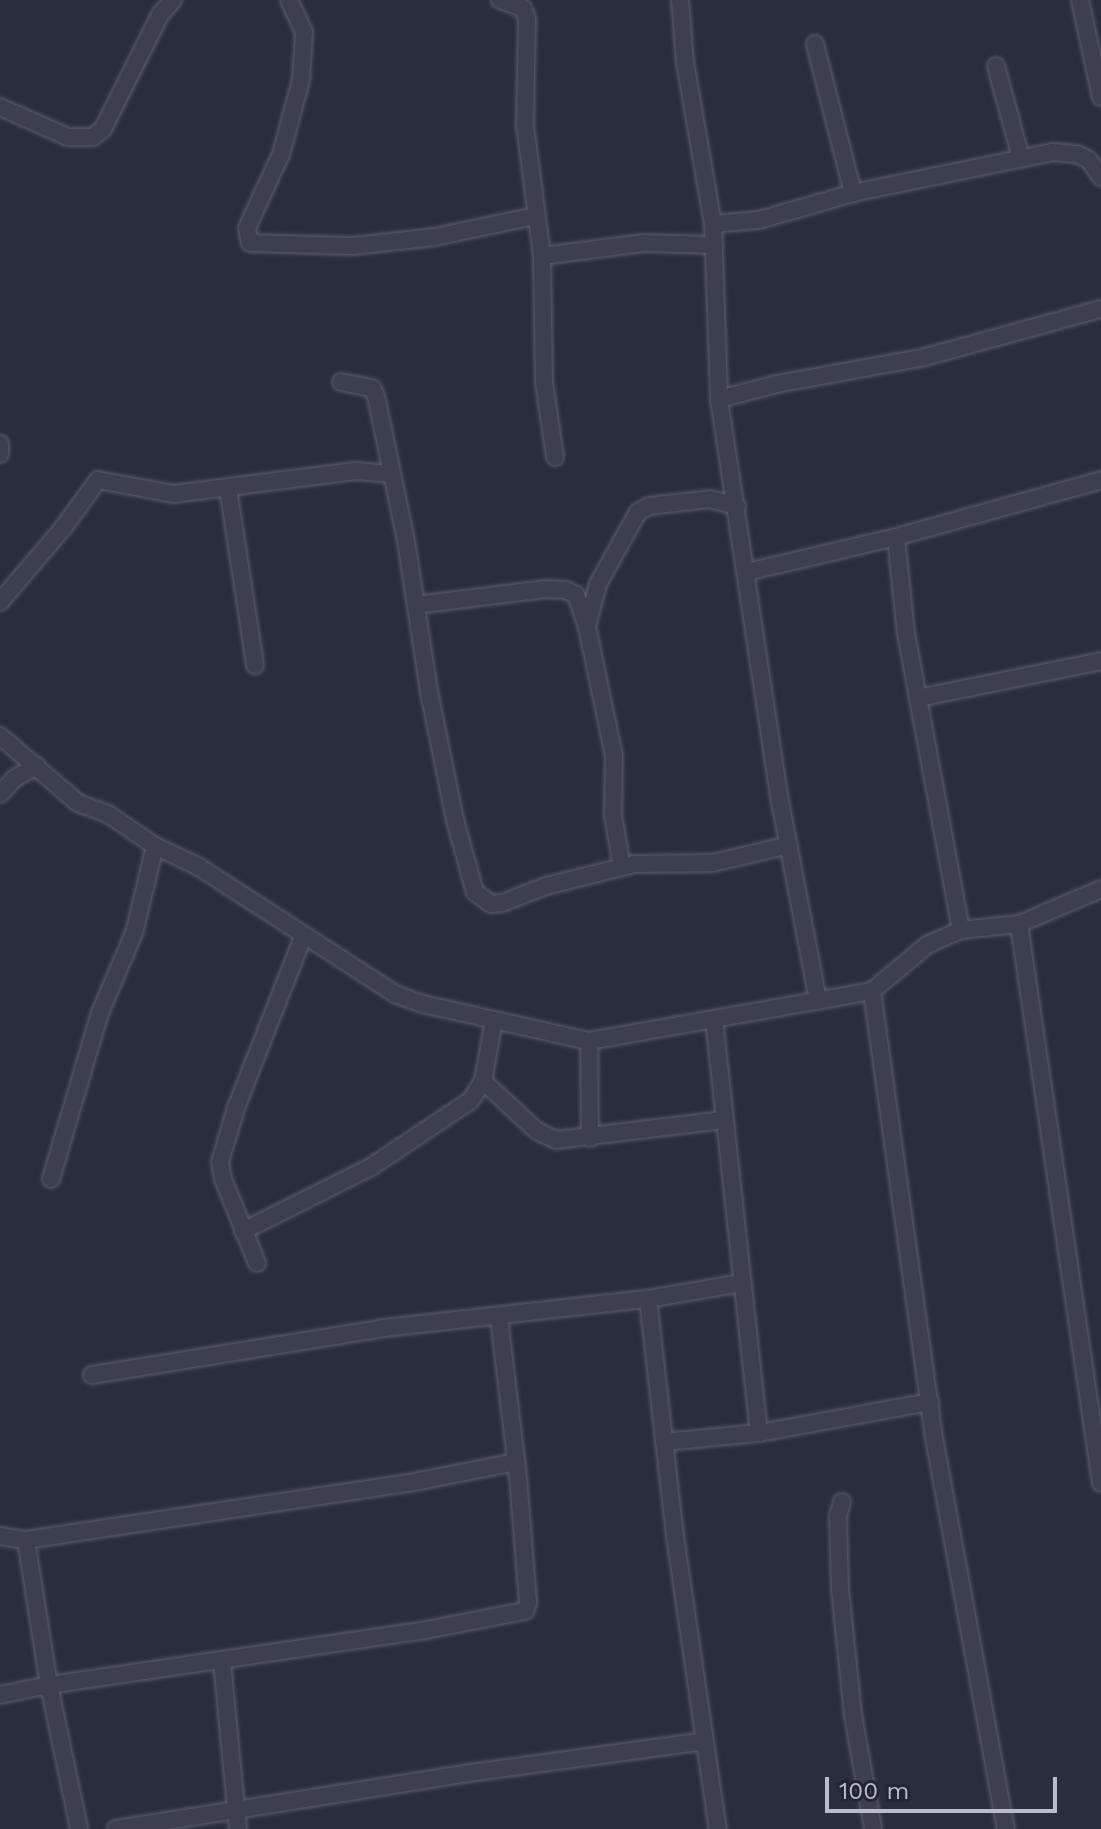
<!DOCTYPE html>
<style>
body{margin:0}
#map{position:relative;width:1101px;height:1829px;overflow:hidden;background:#292e3e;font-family:"Work Sans",sans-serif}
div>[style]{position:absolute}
.roads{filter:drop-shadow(0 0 2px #5a5e6c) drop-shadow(0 0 2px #5a5e6c)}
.minor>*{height:16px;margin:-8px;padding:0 8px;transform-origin:8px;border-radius:8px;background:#3c404e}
span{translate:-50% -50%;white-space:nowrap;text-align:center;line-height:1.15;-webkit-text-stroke:7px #212534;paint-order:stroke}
.scale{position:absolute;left:825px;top:1777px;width:232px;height:36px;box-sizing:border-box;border:4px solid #b9bcc9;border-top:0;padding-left:10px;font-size:24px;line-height:28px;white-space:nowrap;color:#b9bcc9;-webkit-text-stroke:6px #212534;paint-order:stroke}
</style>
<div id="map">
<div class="roads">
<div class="minor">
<i style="left:289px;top:0;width:35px;rotate:65deg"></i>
<i style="left:304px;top:32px;width:48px;rotate:93.6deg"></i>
<i style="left:301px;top:80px;width:77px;rotate:105.1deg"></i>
<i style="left:281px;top:154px;width:81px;rotate:114.7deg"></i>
<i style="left:247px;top:228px;width:15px;rotate:79deg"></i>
<i style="left:250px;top:243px;width:103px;rotate:1.7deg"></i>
<i style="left:353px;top:246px;width:82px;rotate:-6.3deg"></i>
<i style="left:435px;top:237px;width:102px;rotate:-11.9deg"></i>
<i style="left:500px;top:0;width:24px;rotate:19deg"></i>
<i style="left:523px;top:8px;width:12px;rotate:70deg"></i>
<i style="left:527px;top:19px;width:106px;rotate:91.1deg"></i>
<i style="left:525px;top:125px;width:132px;rotate:82.6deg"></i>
<i style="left:542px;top:256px;width:126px;rotate:89.1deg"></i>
<i style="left:544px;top:382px;width:76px;rotate:81.7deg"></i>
<i style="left:680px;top:0;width:62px;rotate:85.4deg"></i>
<i style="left:685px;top:62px;width:164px;rotate:80.2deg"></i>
<i style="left:713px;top:224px;width:175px;rotate:88deg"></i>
<i style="left:719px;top:399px;width:407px;rotate:81.4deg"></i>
<i style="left:780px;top:801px;width:203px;rotate:79.2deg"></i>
<i style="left:1080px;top:0;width:99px;rotate:77.8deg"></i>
<i style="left:815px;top:44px;width:154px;rotate:75.7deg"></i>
<i style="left:996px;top:66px;width:95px;rotate:74.8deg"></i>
<i style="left:0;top:107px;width:74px;rotate:23.8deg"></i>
<i style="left:68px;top:137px;width:25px"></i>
<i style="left:93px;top:137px;width:13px;rotate:-39deg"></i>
<i style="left:103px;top:129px;width:127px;rotate:-63.4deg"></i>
<i style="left:160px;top:15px;width:20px;rotate:-49deg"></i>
<i style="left:713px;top:224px;width:46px;rotate:-5deg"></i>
<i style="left:759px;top:220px;width:98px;rotate:-16deg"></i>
<i style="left:853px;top:193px;width:203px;rotate:-11.6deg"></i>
<i style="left:1052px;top:152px;width:25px;rotate:5deg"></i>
<i style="left:1077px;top:154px;width:13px;rotate:27deg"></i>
<i style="left:1089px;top:160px;width:21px;rotate:55deg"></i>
<i style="left:542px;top:256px;width:102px;rotate:-7.3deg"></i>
<i style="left:643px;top:243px;width:71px;rotate:1.6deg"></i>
<i style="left:341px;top:382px;width:32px;rotate:11deg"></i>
<i style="left:372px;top:388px;width:9px;rotate:63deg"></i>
<i style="left:376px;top:396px;width:148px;rotate:78.3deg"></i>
<i style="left:406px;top:541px;width:158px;rotate:81.3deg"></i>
<i style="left:430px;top:697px;width:126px;rotate:78.5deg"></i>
<i style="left:455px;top:820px;width:75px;rotate:74.5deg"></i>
<i style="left:475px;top:892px;width:20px;rotate:37deg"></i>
<i style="left:491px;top:904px;width:11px;rotate:-5deg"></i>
<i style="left:502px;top:903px;width:47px;rotate:-21.1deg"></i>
<i style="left:546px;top:886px;width:91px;rotate:-14deg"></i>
<i style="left:634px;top:864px;width:79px;rotate:-0.7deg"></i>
<i style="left:713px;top:863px;width:78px;rotate:-13.3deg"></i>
<i style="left:719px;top:399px;width:60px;rotate:-14.5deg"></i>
<i style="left:777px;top:384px;width:150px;rotate:-10.3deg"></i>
<i style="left:925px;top:357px;width:182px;rotate:-15.3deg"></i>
<i style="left:0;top:444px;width:10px;rotate:90deg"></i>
<i style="left:228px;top:488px;width:179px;rotate:81.3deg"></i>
<i style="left:896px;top:537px;width:97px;rotate:84.1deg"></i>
<i style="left:906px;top:633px;width:302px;rotate:79.5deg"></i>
<i style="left:747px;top:572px;width:153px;rotate:-13.2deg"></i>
<i style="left:896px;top:537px;width:213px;rotate:-15.5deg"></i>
<i style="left:0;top:602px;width:97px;rotate:-49.6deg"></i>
<i style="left:63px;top:528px;width:59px;rotate:-53.9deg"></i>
<i style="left:98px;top:480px;width:76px;rotate:10.6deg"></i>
<i style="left:173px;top:494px;width:184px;rotate:-7.2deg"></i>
<i style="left:356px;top:471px;width:33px;rotate:5deg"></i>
<i style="left:416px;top:605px;width:131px;rotate:-7deg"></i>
<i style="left:546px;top:589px;width:20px;rotate:3deg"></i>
<i style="left:566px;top:590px;width:11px;rotate:27deg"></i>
<i style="left:576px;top:595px;width:34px;rotate:71deg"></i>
<i style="left:587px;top:627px;width:132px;rotate:78.2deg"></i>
<i style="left:614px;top:756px;width:59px;rotate:91deg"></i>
<i style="left:613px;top:815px;width:53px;rotate:80.2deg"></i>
<i style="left:587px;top:626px;width:43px;rotate:-75.3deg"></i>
<i style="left:598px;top:584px;width:82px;rotate:-60.9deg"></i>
<i style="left:638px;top:512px;width:13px;rotate:-29deg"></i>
<i style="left:649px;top:506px;width:61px;rotate:-6.5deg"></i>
<i style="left:710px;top:499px;width:28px;rotate:15deg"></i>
<i style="left:918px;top:698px;width:187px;rotate:-11.4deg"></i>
<i style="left:0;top:736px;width:103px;rotate:40.7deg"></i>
<i style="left:78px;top:803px;width:32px;rotate:20deg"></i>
<i style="left:108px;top:814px;width:57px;rotate:34.2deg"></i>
<i style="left:155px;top:846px;width:49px;rotate:25.5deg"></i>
<i style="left:199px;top:867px;width:234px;rotate:32.9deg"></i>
<i style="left:395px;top:994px;width:30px;rotate:20deg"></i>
<i style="left:423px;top:1004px;width:170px;rotate:12.6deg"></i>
<i style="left:589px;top:1041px;width:287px;rotate:-10deg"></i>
<i style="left:872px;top:991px;width:72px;rotate:-39.9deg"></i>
<i style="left:927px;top:945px;width:37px;rotate:-24deg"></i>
<i style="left:961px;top:930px;width:58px;rotate:-5.9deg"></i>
<i style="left:1019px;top:924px;width:89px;rotate:-23.1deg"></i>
<i style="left:0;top:794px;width:22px;rotate:-47deg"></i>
<i style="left:15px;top:778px;width:25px;rotate:-29deg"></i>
<i style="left:1019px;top:924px;width:565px;rotate:81.65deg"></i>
<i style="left:872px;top:991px;width:456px;rotate:82.1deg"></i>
<i style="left:935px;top:1443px;width:392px;rotate:79.6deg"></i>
<i style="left:714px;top:1019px;width:416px;rotate:83.8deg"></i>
<i style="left:589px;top:1041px;width:97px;rotate:89.4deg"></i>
<i style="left:483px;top:1081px;width:74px;rotate:42.8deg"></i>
<i style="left:537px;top:1131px;width:21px;rotate:25deg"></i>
<i style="left:556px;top:1140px;width:169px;rotate:-6.8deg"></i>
<i style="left:51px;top:1179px;width:173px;rotate:-73.6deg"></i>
<i style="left:100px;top:1013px;width:87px;rotate:-67deg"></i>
<i style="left:134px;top:933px;width:89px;rotate:-76.4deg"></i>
<i style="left:243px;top:1231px;width:143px;rotate:-26.6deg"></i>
<i style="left:371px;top:1167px;width:120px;rotate:-33.8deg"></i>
<i style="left:471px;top:1100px;width:22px;rotate:-58deg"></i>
<i style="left:483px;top:1081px;width:62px;rotate:-79.8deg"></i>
<i style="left:257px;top:1263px;width:91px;rotate:-112deg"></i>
<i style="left:223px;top:1179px;width:17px;rotate:-100deg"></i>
<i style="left:220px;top:1162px;width:56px;rotate:-73.5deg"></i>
<i style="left:236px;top:1108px;width:184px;rotate:-68.6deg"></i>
<i style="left:648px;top:1299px;width:239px;rotate:83.5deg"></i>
<i style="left:675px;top:1536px;width:296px;rotate:81.7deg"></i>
<i style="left:92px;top:1375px;width:296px;rotate:-9.1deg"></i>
<i style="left:384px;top:1328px;width:266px;rotate:-6.3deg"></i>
<i style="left:648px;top:1299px;width:95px;rotate:-9.7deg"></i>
<i style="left:664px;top:1442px;width:95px;rotate:-5.4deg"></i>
<i style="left:759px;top:1433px;width:174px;rotate:-10.3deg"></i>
<i style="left:842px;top:1502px;width:15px;rotate:106deg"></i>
<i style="left:838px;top:1516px;width:73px;rotate:88.4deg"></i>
<i style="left:840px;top:1589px;width:127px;rotate:84.1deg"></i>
<i style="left:853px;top:1715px;width:116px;rotate:80deg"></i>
<i style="left:0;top:1536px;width:26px;rotate:9deg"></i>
<i style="left:26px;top:1540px;width:397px;rotate:-8.5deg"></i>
<i style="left:419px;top:1481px;width:99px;rotate:-11.1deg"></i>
<i style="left:26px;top:1540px;width:147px;rotate:81deg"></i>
<i style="left:49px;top:1685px;width:147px;rotate:78.2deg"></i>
<i style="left:222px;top:1662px;width:168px;rotate:84.5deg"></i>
<i style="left:0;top:1695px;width:50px;rotate:-11.5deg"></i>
<i style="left:49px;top:1685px;width:381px;rotate:-8.3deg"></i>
<i style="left:426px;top:1630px;width:101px;rotate:-10.9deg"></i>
<i style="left:525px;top:1611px;width:9px;rotate:-69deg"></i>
<i style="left:528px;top:1603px;width:126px;rotate:-94.5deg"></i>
<i style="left:518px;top:1477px;width:161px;rotate:-96.8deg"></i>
<i style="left:116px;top:1829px;width:357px;rotate:-9deg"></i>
<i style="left:469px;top:1773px;width:238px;rotate:-7.7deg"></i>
</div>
</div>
<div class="scale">100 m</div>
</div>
